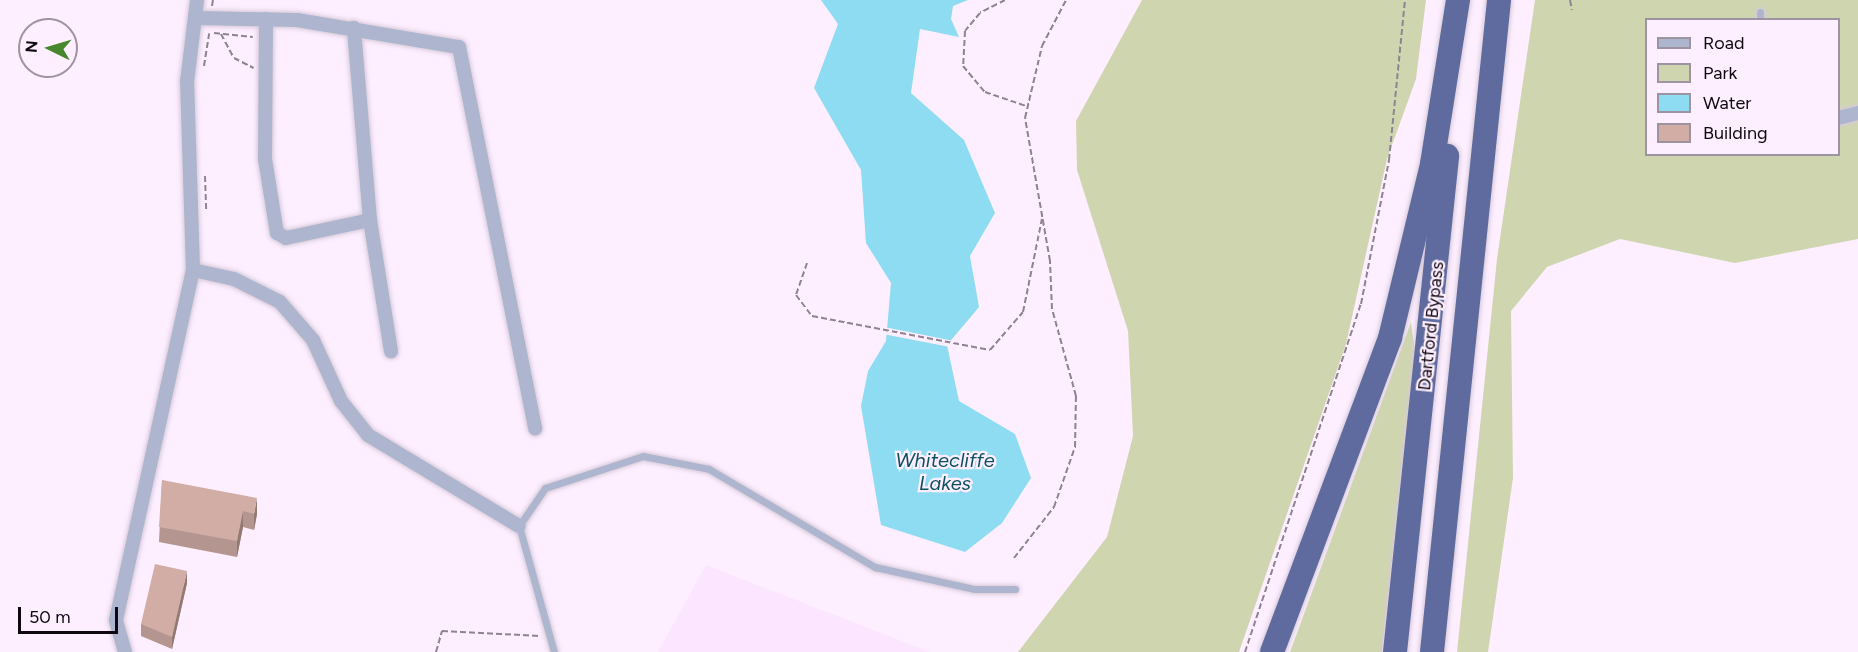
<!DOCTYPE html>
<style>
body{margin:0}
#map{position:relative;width:1858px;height:652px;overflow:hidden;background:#fdefff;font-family:Figtree,sans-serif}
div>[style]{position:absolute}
.built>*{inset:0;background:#fce5ff}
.green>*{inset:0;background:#cfd6af}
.water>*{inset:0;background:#8ddcf2}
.pier>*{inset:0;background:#fdefff}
.path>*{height:2px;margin-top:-1px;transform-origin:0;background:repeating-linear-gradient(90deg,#8e8390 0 6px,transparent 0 9px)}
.roads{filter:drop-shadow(0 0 2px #d7cad9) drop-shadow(0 0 2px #d7cad9)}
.lane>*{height:7px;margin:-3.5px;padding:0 3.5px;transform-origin:3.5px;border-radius:3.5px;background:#aeb5ce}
.street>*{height:14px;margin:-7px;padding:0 7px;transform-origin:7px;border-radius:7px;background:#aeb5ce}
.highway>*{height:24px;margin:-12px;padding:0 12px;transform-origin:12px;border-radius:12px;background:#5f6b9f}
.wall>*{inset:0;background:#b4958f}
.shaded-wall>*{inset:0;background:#927974}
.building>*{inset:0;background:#d1ada6}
span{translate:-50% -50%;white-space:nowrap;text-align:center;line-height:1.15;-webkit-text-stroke:4.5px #fdefff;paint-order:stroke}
.street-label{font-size:18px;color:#100811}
.water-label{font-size:20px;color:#0d5161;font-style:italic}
.legend{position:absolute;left:1645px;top:18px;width:195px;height:138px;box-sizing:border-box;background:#fdefff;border:2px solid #9e93a0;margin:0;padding:8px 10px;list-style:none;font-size:18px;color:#100811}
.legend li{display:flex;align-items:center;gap:12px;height:30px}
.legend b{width:30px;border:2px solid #9e93a0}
.north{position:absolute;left:18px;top:18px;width:60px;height:60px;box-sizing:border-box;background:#fdefff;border:2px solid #9e93a0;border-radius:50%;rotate:275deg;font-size:16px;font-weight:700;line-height:24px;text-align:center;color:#100811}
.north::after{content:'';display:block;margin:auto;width:21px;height:27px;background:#46882b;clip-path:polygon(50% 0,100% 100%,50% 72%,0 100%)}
.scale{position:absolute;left:18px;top:607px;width:100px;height:27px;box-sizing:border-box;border:3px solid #100811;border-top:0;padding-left:8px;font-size:18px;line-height:21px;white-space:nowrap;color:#100811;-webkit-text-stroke:4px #fdefff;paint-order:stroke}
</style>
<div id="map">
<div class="built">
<i style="clip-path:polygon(706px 565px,930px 652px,658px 652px)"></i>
</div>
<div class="green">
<i style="clip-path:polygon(1142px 0,1426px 0,1416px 79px,1387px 159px,1346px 344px,1239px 652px,1018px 652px,1107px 537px,1133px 436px,1128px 331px,1077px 170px,1076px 121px)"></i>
<i style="clip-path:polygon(evenodd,1535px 0,1858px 0,1858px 239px,1735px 263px,1620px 239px,1547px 267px,1511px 311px,1513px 478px,1488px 652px,1457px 652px,1497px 259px,1535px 0,1646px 20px,1838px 20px,1838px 154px,1646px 154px,1646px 20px)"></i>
<i style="clip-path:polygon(1411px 322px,1415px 353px,1382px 652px,1290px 652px)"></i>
</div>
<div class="water">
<i style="clip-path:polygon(821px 0,968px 0,953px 6px,951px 19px,959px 37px,920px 29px,911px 93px,964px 140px,995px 213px,970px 256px,979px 307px,947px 345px,959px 401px,1015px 434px,1031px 478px,1002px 523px,965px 552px,881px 525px,861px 406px,868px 371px,886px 341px,891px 283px,866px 243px,861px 170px,814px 88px,838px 24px)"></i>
</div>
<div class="pier">
<i style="clip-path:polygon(884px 327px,954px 341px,950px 347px,883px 334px)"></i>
</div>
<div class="path">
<i style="left:1005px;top:0;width:28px;rotate:153deg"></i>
<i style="left:980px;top:13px;width:23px;rotate:130deg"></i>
<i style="left:965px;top:31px;width:35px;rotate:93deg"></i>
<i style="left:963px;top:66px;width:34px;rotate:50deg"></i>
<i style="left:985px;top:92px;width:43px;rotate:18.9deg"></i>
<i style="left:1570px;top:0;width:10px;rotate:79deg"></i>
<i style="left:212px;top:6px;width:6px;rotate:-81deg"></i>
<i style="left:214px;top:33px;width:39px;rotate:6deg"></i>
<i style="left:221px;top:34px;width:27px;rotate:62deg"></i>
<i style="left:234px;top:58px;width:22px;rotate:27deg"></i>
<i style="left:204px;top:66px;width:33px;rotate:-81deg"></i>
<i style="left:205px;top:176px;width:33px;rotate:88deg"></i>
<i style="left:807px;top:263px;width:34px;rotate:109deg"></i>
<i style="left:796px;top:295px;width:26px;rotate:53deg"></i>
<i style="left:812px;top:316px;width:181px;rotate:10.8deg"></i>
<i style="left:990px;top:350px;width:50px;rotate:-49deg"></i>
<i style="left:1023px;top:312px;width:95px;rotate:-78.5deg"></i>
<i style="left:1014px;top:558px;width:65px;rotate:-51.9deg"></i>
<i style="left:1054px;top:507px;width:64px;rotate:-70.7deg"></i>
<i style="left:1075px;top:447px;width:51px;rotate:-88.9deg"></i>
<i style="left:1076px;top:396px;width:90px;rotate:-105.4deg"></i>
<i style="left:1052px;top:309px;width:48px;rotate:-92.4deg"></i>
<i style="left:1050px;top:261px;width:145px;rotate:-99.9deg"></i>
<i style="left:1025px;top:118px;width:74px;rotate:-76.7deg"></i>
<i style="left:1042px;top:46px;width:52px;rotate:-62.4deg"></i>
<i style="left:436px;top:652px;width:22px;rotate:-74deg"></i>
<i style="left:442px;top:631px;width:98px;rotate:2.9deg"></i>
<i style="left:1245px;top:652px;width:367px;rotate:-71.6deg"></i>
<i style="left:1361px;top:304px;width:147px;rotate:-79deg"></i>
<i style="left:1389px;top:160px;width:161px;rotate:-84.3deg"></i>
</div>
<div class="roads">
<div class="lane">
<i style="left:1760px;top:12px;width:8px;rotate:90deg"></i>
<i style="left:554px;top:652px;width:131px;rotate:-105.5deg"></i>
<i style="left:519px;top:526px;width:46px;rotate:-55.6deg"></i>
<i style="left:545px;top:488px;width:103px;rotate:-18.1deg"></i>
<i style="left:643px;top:456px;width:67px;rotate:11.1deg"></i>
<i style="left:709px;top:469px;width:193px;rotate:30.6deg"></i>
<i style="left:875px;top:567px;width:101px;rotate:12.5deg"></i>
<i style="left:974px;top:589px;width:41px"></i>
</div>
<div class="street">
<i style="left:196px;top:18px;width:101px;rotate:1.1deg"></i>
<i style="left:297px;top:20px;width:164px;rotate:9.5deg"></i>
<i style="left:459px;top:47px;width:389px;rotate:78.7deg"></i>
<i style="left:266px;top:19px;width:140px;rotate:90.4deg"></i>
<i style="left:265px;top:159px;width:75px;rotate:80.8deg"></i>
<i style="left:277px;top:233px;width:10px;rotate:29deg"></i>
<i style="left:286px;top:238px;width:86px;rotate:-12.1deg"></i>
<i style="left:370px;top:220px;width:193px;rotate:-94.8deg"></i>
<i style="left:1838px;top:118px;width:21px;rotate:-14deg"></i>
<i style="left:370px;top:220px;width:133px;rotate:80.9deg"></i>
<i style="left:193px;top:270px;width:42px;rotate:12.4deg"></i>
<i style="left:234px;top:279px;width:51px;rotate:26.6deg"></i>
<i style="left:280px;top:302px;width:50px;rotate:49deg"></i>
<i style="left:313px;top:340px;width:67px;rotate:65.3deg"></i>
<i style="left:341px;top:401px;width:43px;rotate:51.5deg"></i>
<i style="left:368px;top:435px;width:176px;rotate:31.1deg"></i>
<i style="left:125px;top:652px;width:33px;rotate:-106deg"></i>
<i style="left:116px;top:620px;width:358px;rotate:-77.6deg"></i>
<i style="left:193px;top:270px;width:188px;rotate:-91.8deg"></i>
<i style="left:187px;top:82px;width:83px;rotate:-83deg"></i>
</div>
<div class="highway">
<i style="left:1272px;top:652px;width:335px;rotate:-69.4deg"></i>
<i style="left:1390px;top:338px;width:179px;rotate:-76.4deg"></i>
<i style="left:1432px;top:164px;width:166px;rotate:-81deg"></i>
<i style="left:1395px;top:652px;width:499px;rotate:-84deg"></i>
<i style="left:1432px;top:652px;width:655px;rotate:-84.13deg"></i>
</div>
</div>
<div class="wall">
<i style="clip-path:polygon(162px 480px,257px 514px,254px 530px,243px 527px,237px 557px,159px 542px)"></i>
<i style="clip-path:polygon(187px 583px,172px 649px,141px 636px,141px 624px)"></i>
</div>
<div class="shaded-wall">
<i style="clip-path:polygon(257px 498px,257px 514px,254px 530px,254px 514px)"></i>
<i style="clip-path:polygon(243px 511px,243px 527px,237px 557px,237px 541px)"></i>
<i style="clip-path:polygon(187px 571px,187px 583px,172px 649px,172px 637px)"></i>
</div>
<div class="building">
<i style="clip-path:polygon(162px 480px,257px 498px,254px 514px,243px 511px,237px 541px,159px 527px)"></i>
<i style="clip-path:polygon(155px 564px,187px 571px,172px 637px,141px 624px)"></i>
</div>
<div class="street-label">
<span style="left:1431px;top:326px;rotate:-84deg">Dartford Bypass</span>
</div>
<div class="water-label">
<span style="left:945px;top:472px">Whitecliffe<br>Lakes</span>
</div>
<ul class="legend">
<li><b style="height:8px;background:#aeb5ce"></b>Road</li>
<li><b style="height:16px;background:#cfd6af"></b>Park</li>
<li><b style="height:16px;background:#8ddcf2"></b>Water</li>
<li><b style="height:16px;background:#d1ada6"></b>Building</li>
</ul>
<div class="north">N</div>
<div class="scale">50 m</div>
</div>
